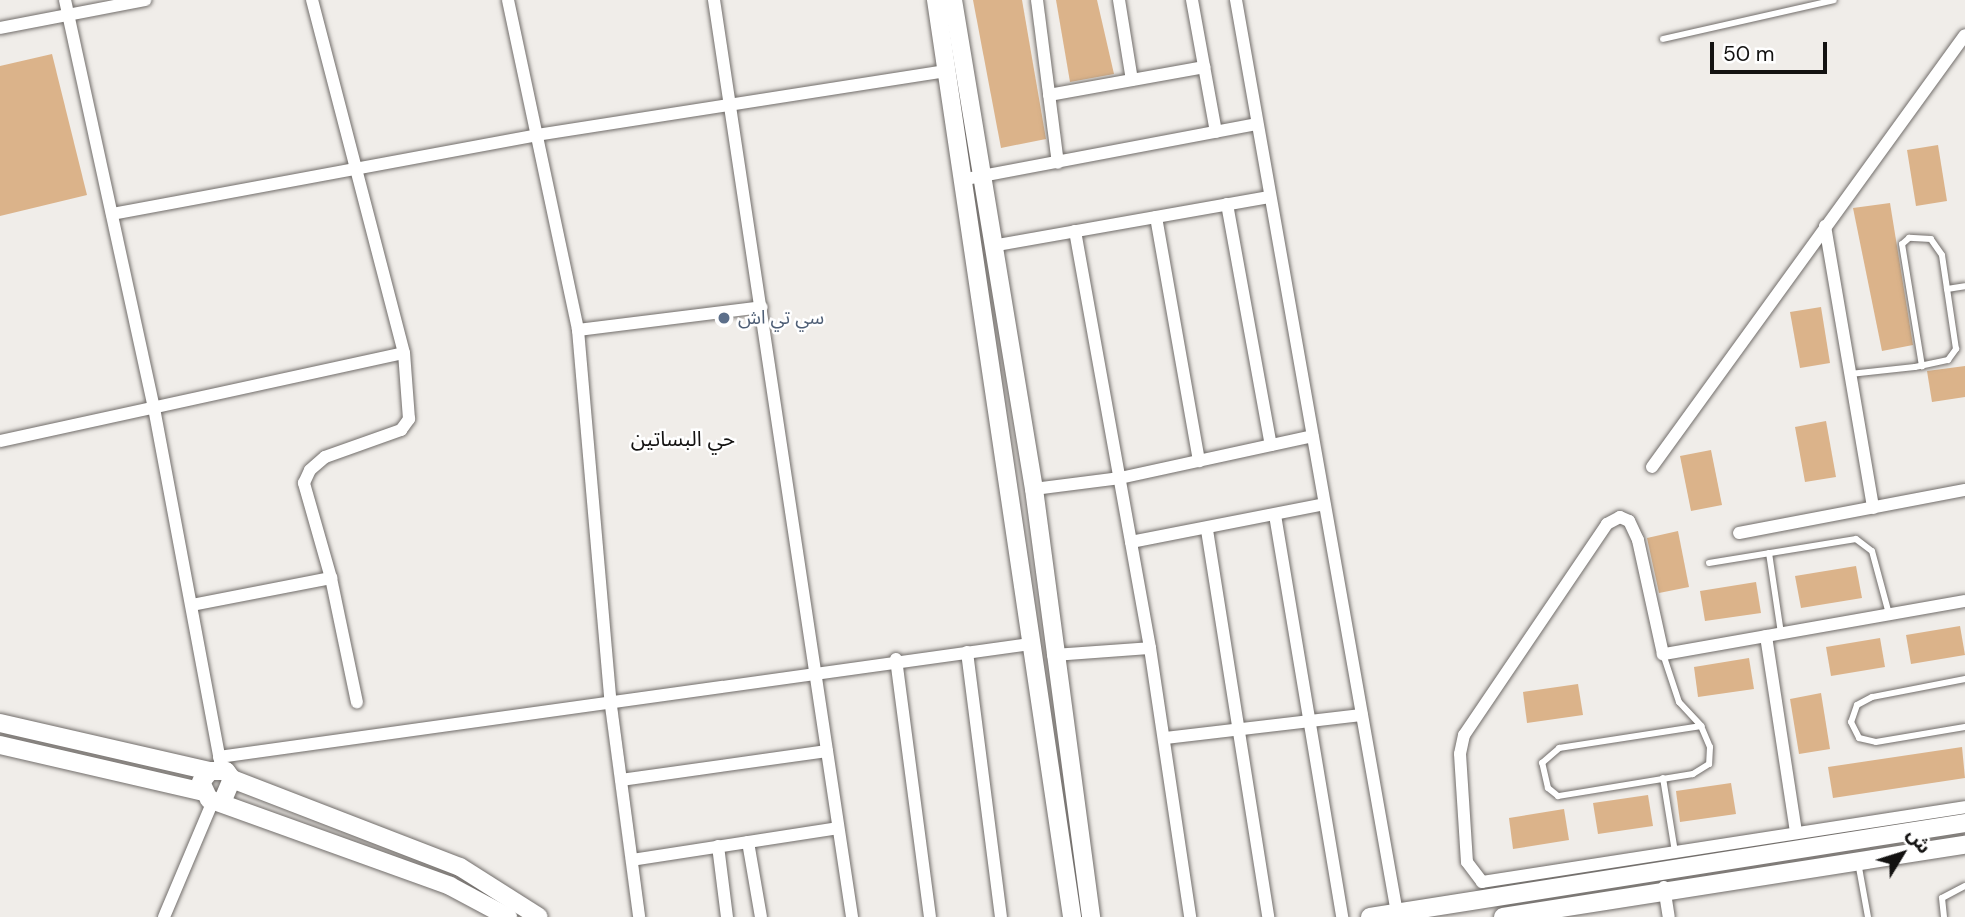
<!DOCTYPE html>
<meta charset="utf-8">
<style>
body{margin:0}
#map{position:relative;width:1965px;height:917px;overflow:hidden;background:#f0ede9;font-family:"DM Sans","Noto Sans Arabic",sans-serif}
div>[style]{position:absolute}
.building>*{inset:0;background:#dbb38a}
.roads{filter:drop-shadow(0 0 2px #716d6a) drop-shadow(0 0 2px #716d6a)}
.lane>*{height:6px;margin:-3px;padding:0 3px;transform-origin:3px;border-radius:3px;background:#fff}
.street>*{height:12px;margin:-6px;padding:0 6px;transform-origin:6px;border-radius:6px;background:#fff}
.secondary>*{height:18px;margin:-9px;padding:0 9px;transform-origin:9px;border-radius:9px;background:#fff}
.dots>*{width:19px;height:19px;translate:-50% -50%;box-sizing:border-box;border:4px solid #fff;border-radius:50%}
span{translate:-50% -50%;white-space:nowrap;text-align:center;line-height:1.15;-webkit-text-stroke:5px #fff;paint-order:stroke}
.service-label{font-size:19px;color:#4e5e75}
.left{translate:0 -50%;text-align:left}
.neighbourhood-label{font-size:21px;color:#131211}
.north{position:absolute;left:1867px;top:819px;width:70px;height:70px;-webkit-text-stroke:5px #fff;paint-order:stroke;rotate:52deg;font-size:19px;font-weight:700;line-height:28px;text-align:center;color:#131211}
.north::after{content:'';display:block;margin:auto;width:24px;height:32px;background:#131211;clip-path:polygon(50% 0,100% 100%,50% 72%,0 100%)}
.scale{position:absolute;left:1710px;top:42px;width:117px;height:32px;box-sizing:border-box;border:4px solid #131211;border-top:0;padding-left:9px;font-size:21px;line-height:24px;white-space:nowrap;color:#131211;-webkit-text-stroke:5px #fff;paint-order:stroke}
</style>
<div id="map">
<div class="building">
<i style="clip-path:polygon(973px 0,1022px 0,1046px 139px,1001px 148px)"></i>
<i style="clip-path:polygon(1056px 0,1097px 0,1114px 74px,1070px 82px)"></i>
<i style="clip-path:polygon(52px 54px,87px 195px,0 216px,0 66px)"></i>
<i style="clip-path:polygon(1938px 145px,1947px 201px,1916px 206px,1907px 150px)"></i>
<i style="clip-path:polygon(1890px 203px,1913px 345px,1882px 351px,1853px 208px)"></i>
<i style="clip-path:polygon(1821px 307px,1830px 363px,1800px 368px,1790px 312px)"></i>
<i style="clip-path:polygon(1965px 366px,1965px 397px,1932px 402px,1927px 371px)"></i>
<i style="clip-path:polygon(1826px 421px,1836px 477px,1805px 482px,1795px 427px)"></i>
<i style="clip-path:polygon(1711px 450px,1722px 505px,1691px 511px,1680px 456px)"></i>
<i style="clip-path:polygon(1678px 531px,1689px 587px,1659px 593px,1647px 538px)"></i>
<i style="clip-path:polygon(1856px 566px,1862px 598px,1801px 608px,1795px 576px)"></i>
<i style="clip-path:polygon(1756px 582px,1761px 613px,1705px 621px,1700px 591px)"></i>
<i style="clip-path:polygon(1960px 626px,1965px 655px,1911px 664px,1906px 635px)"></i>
<i style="clip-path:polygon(1880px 638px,1885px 667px,1831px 676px,1826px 647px)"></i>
<i style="clip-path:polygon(1749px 658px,1754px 689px,1698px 697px,1694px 667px)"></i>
<i style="clip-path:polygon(1578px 684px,1583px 715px,1527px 723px,1523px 692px)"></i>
<i style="clip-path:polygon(1821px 693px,1830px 749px,1799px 754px,1790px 699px)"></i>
<i style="clip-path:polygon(1962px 747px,1965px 778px,1833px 798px,1828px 767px)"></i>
<i style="clip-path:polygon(1731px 783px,1736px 814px,1680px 822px,1676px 791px)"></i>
<i style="clip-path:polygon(1648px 795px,1653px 826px,1598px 834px,1593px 803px)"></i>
<i style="clip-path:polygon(1564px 809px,1569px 840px,1513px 849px,1509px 818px)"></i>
</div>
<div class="roads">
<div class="lane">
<i style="left:1663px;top:39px;width:175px;rotate:-12.8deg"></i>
<i style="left:1947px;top:289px;width:18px;rotate:-9deg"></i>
<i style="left:1850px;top:374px;width:65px;rotate:-6.1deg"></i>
<i style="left:1915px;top:367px;width:34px;rotate:-12deg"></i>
<i style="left:1948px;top:360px;width:14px;rotate:-54deg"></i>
<i style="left:1956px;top:349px;width:95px;rotate:-98.5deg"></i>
<i style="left:1942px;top:255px;width:19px;rotate:-125deg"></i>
<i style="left:1931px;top:239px;width:22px;rotate:-177deg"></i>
<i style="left:1909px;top:238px;width:9px;rotate:139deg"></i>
<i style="left:1902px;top:244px;width:124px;rotate:80.7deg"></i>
<i style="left:1769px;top:553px;width:81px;rotate:81.5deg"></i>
<i style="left:1709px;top:563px;width:149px;rotate:-9.3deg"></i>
<i style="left:1856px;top:539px;width:20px;rotate:37deg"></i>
<i style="left:1872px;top:551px;width:65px;rotate:74.9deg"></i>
<i style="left:1663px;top:654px;width:51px;rotate:71.6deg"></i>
<i style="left:1679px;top:702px;width:33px;rotate:47deg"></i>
<i style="left:1701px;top:726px;width:23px;rotate:67deg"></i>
<i style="left:1710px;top:747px;width:17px;rotate:93deg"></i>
<i style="left:1709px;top:764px;width:19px;rotate:148deg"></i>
<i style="left:1693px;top:774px;width:137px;rotate:170.7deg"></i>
<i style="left:1558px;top:796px;width:13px;rotate:-141deg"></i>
<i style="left:1548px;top:788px;width:26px;rotate:-103deg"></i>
<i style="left:1542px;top:763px;width:23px;rotate:-41deg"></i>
<i style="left:1559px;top:748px;width:144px;rotate:-8.8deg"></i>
<i style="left:1965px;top:679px;width:95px;rotate:169deg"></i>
<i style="left:1872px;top:697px;width:17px;rotate:152deg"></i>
<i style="left:1857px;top:705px;width:18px;rotate:109deg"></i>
<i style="left:1851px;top:722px;width:18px;rotate:63deg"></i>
<i style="left:1859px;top:738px;width:17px;rotate:13deg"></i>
<i style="left:1876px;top:742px;width:90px;rotate:-9.6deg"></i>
<i style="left:1663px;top:778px;width:75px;rotate:80.8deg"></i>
<i style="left:1858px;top:862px;width:56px;rotate:79.7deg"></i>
<i style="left:1944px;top:917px;width:19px;rotate:-96deg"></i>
<i style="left:1942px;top:898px;width:26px;rotate:-28deg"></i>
</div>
<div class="street">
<i style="left:65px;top:0;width:418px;rotate:77.7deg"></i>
<i style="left:154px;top:408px;width:360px;rotate:79.4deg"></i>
<i style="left:508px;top:0;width:337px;rotate:78deg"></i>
<i style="left:578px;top:330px;width:377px;rotate:85deg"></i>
<i style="left:611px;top:706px;width:213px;rotate:82.4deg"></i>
<i style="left:714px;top:0;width:927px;rotate:81.44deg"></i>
<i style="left:1037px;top:0;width:164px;rotate:82.7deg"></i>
<i style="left:1119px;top:0;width:81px;rotate:80.8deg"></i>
<i style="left:1192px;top:0;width:134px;rotate:79.7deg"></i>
<i style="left:1236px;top:0;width:927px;rotate:80deg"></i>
<i style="left:0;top:28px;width:148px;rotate:-10.9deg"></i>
<i style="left:1049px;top:95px;width:158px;rotate:-10.2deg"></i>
<i style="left:966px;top:179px;width:296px;rotate:-10.7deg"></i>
<i style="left:1227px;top:204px;width:245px;rotate:79.7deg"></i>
<i style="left:112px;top:214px;width:432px;rotate:-10.5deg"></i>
<i style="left:537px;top:135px;width:416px;rotate:-8.9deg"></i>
<i style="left:1156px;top:217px;width:248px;rotate:80deg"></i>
<i style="left:1825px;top:226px;width:286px;rotate:80.3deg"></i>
<i style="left:1075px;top:231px;width:424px;rotate:79.8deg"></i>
<i style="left:1150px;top:648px;width:272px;rotate:81.5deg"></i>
<i style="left:997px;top:245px;width:276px;rotate:-10deg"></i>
<i style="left:578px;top:330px;width:185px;rotate:-7.1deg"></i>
<i style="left:0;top:441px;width:413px;rotate:-12.3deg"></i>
<i style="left:1652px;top:467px;width:533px;rotate:-54.08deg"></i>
<i style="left:1034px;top:489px;width:87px;rotate:-7.3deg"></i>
<i style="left:1120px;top:478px;width:197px;rotate:-12.3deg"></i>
<i style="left:1275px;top:515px;width:408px;rotate:80.5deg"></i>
<i style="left:1207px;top:530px;width:392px;rotate:81deg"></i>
<i style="left:1739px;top:533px;width:230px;rotate:-10.8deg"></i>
<i style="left:1131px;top:542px;width:197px;rotate:-11.1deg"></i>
<i style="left:331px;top:578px;width:127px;rotate:78.2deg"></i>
<i style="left:1965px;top:601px;width:307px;rotate:170deg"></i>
<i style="left:1663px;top:654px;width:117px;rotate:-102.4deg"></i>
<i style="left:1638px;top:540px;width:21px;rotate:-115deg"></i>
<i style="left:1629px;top:521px;width:10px;rotate:-156deg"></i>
<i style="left:1620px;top:517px;width:15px;rotate:152deg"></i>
<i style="left:1607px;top:524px;width:255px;rotate:124.1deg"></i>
<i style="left:1464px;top:735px;width:19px;rotate:102deg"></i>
<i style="left:1460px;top:754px;width:108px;rotate:86.3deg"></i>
<i style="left:1467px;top:862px;width:25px;rotate:53deg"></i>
<i style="left:1482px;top:882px;width:489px;rotate:-8.8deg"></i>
<i style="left:192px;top:605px;width:142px;rotate:-11deg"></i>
<i style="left:331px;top:578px;width:99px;rotate:-105.9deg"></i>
<i style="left:304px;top:483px;width:14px;rotate:-65deg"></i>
<i style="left:310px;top:470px;width:20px;rotate:-41deg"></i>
<i style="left:325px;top:457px;width:81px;rotate:-19.6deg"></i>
<i style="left:401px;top:430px;width:14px;rotate:-54deg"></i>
<i style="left:409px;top:419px;width:66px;rotate:-94.3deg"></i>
<i style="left:404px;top:353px;width:365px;rotate:-104.6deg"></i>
<i style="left:1766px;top:636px;width:199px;rotate:81.3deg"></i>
<i style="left:967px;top:652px;width:267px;rotate:82.7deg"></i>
<i style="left:1053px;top:655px;width:97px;rotate:-4.1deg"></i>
<i style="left:896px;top:659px;width:260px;rotate:82.5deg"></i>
<i style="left:1165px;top:738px;width:198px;rotate:-6.7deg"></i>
<i style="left:219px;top:757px;width:819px;rotate:-7.93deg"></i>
<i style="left:621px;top:780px;width:208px;rotate:-8deg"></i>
<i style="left:748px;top:842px;width:76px;rotate:80.2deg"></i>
<i style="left:718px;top:846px;width:72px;rotate:82.8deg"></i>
<i style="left:632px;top:860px;width:208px;rotate:-8.8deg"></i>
<i style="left:1664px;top:887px;width:30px;rotate:81deg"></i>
<i style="left:164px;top:917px;width:126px;rotate:-67.1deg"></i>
</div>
<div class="secondary">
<i style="left:936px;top:0;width:927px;rotate:81.56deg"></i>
<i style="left:953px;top:0;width:496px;rotate:80.6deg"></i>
<i style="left:1034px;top:489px;width:432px;rotate:82.4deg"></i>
<i style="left:0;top:723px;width:215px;rotate:12.9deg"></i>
<i style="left:0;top:745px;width:208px;rotate:13deg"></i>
<i style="left:232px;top:779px;width:244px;rotate:21.1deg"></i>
<i style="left:460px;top:867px;width:93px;rotate:32.3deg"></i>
<i style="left:223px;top:800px;width:23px;rotate:-67deg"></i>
<i style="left:232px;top:779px;width:10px;rotate:-127deg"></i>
<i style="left:226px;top:771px;width:16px;rotate:180deg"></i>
<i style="left:210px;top:771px;width:14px;rotate:129deg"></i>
<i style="left:201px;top:782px;width:19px;rotate:65deg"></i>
<i style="left:209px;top:799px;width:256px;rotate:19.8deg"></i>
<i style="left:450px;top:886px;width:66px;rotate:28.1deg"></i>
<i style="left:1370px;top:917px;width:602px;rotate:-8.98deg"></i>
<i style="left:1503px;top:917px;width:468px;rotate:-8.9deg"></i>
</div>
</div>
<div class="dots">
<i style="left:724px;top:318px;background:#5c6f8a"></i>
</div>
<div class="service-label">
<span class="left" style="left:738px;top:318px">سي تي اش</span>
</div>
<div class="neighbourhood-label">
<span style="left:683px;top:439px">حي البساتين</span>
</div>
<div class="north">ش</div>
<div class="scale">50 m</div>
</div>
